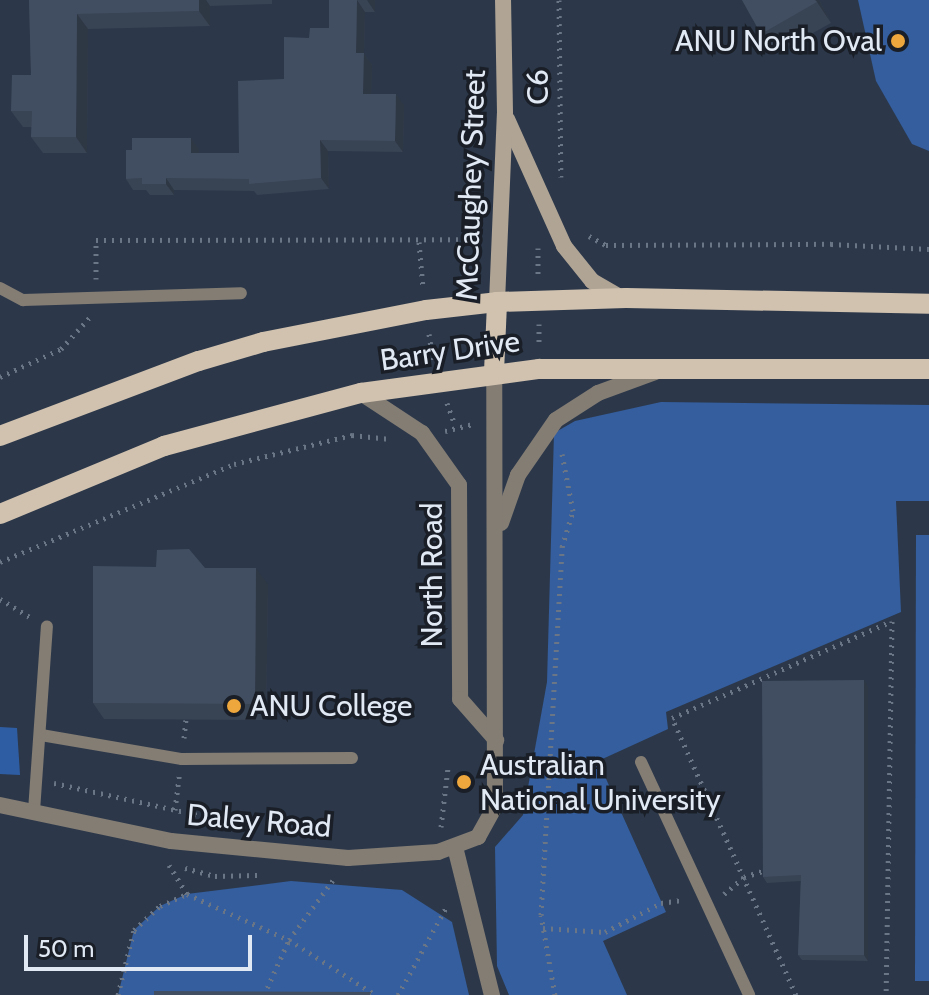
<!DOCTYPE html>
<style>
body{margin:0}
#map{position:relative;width:929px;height:995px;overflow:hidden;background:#2c384a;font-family:Cabin,sans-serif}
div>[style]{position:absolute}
.green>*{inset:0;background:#345e9e}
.forest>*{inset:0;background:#2f5da4}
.path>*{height:5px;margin-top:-2.5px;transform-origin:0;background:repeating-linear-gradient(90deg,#6a7585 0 2px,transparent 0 8px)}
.lane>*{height:12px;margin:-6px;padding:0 6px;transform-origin:6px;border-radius:6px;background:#847d74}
.street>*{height:16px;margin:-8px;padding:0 8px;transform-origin:8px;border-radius:8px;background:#847d74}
.secondary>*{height:16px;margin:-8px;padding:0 8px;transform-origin:8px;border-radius:8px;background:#b0a495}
.primary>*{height:20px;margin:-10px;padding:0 10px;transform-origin:10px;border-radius:10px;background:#d1c2af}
.wall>*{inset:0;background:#384353}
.shaded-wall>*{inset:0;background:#2e3744}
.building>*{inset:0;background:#414e61}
.dots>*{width:22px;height:22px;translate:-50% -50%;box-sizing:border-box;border:4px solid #1a1f27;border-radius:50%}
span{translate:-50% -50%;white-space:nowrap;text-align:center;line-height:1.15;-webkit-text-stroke:7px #1a1f27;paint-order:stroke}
.poi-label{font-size:30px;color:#e1e9f5}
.right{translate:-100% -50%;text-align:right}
.left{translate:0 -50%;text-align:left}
.street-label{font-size:30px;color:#e1e9f5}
.scale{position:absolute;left:24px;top:935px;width:228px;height:36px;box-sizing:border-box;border:4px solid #e1e9f5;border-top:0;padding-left:10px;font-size:24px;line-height:28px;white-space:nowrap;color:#e1e9f5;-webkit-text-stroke:6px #1a1f27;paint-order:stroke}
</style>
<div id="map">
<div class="green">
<i style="clip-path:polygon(858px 0,929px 0,929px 151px,912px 144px,876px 81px)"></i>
<i style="clip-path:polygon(661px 402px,929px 405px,929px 501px,896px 501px,901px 612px,666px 712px,668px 729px,598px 761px,666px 912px,603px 941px,627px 995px,509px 995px,497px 966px,495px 847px,523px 815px,547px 682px,554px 433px,575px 421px)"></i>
<i style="clip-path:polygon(916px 535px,929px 535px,929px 981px,915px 981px)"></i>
<i style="clip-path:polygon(291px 881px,402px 890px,452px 922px,469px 995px,118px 995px,134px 930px,160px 906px,187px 894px)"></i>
</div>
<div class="forest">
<i style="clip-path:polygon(0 727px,17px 728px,20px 775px,0 774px)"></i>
</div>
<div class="path">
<i style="left:559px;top:0;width:177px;rotate:89.4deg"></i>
<i style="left:589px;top:236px;width:19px;rotate:28deg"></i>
<i style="left:606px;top:245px;width:225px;rotate:-0.3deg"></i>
<i style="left:831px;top:244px;width:98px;rotate:2.9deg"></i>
<i style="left:419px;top:242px;width:46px;rotate:85deg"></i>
<i style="left:538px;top:248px;width:30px;rotate:90deg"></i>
<i style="left:96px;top:279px;width:39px;rotate:-90deg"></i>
<i style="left:96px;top:240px;width:383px;rotate:-0.1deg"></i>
<i style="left:539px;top:324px;width:22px;rotate:90deg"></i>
<i style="left:429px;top:334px;width:26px;rotate:81deg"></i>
<i style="left:0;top:377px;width:67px;rotate:-24.7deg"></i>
<i style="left:61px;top:349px;width:43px;rotate:-47.8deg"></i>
<i style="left:447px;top:403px;width:23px;rotate:70deg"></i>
<i style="left:445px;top:431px;width:29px;rotate:-14deg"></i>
<i style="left:0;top:562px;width:254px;rotate:-22.7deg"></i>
<i style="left:234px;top:464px;width:122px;rotate:-13.8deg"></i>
<i style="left:352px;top:435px;width:36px;rotate:6deg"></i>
<i style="left:0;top:599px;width:37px;rotate:31deg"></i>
<i style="left:184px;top:738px;width:18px;rotate:-84deg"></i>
<i style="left:54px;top:783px;width:166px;rotate:12.5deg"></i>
<i style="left:175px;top:810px;width:34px;rotate:-83deg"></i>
<i style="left:441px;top:827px;width:60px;rotate:-83.3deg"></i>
<i style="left:169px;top:865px;width:34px;rotate:58deg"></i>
<i style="left:187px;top:894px;width:112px;rotate:24.3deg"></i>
<i style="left:289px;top:940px;width:103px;rotate:32.3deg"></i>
<i style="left:185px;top:868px;width:31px;rotate:15deg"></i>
<i style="left:215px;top:876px;width:43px;rotate:-1.3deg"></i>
<i style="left:724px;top:894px;width:26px;rotate:-40deg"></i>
<i style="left:744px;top:877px;width:22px;rotate:-18deg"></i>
<i style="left:543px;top:928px;width:62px;rotate:3.7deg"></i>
<i style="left:605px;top:932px;width:63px;rotate:-27.4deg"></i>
<i style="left:661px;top:903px;width:21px;rotate:-8deg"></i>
<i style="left:118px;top:995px;width:67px;rotate:-76.2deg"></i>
<i style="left:134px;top:930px;width:35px;rotate:-43deg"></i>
<i style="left:160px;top:906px;width:30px;rotate:-24deg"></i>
<i style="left:264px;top:995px;width:60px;rotate:-65.6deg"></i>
<i style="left:289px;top:940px;width:74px;rotate:-53.7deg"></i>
<i style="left:398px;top:995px;width:102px;rotate:-61.2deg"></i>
<i style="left:555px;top:995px;width:81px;rotate:-99.9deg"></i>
<i style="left:541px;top:915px;width:369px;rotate:-86.7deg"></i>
<i style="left:562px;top:547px;width:38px;rotate:-73deg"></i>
<i style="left:573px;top:511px;width:58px;rotate:-100.9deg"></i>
<i style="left:796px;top:995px;width:303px;rotate:-114.1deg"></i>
<i style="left:672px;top:718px;width:240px;rotate:-23.8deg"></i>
<i style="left:892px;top:621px;width:374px;rotate:90.9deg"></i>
</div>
<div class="lane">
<i style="left:0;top:288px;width:26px;rotate:28deg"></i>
<i style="left:23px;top:300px;width:218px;rotate:-1.8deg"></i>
<i style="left:41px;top:735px;width:143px;rotate:9.7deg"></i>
<i style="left:182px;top:759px;width:170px;rotate:-0.3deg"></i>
<i style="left:641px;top:762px;width:257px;rotate:65.1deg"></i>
<i style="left:34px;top:811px;width:185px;rotate:-86deg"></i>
</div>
<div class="street">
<i style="left:361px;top:393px;width:73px;rotate:33.3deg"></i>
<i style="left:422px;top:433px;width:64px;rotate:54.6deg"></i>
<i style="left:459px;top:485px;width:214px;rotate:89.7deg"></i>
<i style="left:460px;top:699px;width:55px;rotate:48.7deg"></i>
<i style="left:501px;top:523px;width:51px;rotate:-70.5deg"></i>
<i style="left:518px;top:475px;width:67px;rotate:-55.4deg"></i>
<i style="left:556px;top:420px;width:50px;rotate:-32.7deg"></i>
<i style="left:598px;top:393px;width:61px;rotate:-20.2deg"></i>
<i style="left:0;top:805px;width:175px;rotate:11.9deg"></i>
<i style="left:171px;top:841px;width:178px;rotate:5.5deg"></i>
<i style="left:348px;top:858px;width:90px;rotate:-3.8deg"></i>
<i style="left:438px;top:852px;width:43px;rotate:-20.6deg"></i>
<i style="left:478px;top:837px;width:35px;rotate:-61deg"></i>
<i style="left:495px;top:806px;width:434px;rotate:-90.1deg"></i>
<i style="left:455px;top:847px;width:153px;rotate:76deg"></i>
</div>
<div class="secondary">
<i style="left:507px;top:119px;width:139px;rotate:65.8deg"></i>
<i style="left:564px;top:246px;width:45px;rotate:51.3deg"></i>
<i style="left:592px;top:281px;width:32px;rotate:30deg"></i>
<i style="left:497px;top:302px;width:189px;rotate:-87.6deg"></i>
<i style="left:505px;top:113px;width:113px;rotate:-91deg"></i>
</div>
<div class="primary">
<i style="left:494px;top:372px;width:70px;rotate:-87.5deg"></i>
<i style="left:0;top:436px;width:213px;rotate:-20.7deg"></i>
<i style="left:199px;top:361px;width:67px;rotate:-16.5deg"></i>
<i style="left:263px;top:342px;width:166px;rotate:-11.1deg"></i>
<i style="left:426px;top:310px;width:71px;rotate:-6.4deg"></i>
<i style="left:497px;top:302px;width:129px;rotate:-1.8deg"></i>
<i style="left:626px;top:298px;width:303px;rotate:1.1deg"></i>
<i style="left:0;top:514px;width:178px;rotate:-22.5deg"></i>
<i style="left:164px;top:446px;width:204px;rotate:-15.1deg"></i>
<i style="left:361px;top:393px;width:180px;rotate:-7.7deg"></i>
<i style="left:539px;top:369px;width:390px"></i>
</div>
<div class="wall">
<i style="clip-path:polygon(29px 0,272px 0,272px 4px,210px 6px,210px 26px,88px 29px,87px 153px,43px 153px,31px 137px,32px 127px,23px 127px,11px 111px,31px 75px)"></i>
<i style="clip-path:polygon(329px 0,375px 0,375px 12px,365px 12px,364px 54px,372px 65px,371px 94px,404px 105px,403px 152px,328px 151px,329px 189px,257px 195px,254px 191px,174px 190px,174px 195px,150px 195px,146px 190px,133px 190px,126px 179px,199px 149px,199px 153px,239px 153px,309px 38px,329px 28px)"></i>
<i style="clip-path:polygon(742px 0,819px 0,831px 23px,775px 54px,761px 34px)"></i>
<i style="clip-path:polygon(205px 568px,268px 584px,266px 720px,104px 719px,93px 703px)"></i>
<i style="clip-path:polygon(868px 686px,868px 961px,802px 960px,798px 955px,801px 881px,767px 883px,763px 877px)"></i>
</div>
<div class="shaded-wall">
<i style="clip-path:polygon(199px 0,206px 0,210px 6px,210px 26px,199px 11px)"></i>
<i style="clip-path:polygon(357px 0,365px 12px,364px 54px,372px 65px,371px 105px,363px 94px,356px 53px)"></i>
<i style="clip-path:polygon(367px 0,375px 0,375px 12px)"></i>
<i style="clip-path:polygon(815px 0,819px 0,831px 23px,817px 2px)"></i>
<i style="clip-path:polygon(77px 14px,88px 29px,87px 153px,76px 137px)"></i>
<i style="clip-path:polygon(396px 94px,404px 105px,403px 152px,395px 141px)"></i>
<i style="clip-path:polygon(191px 138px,199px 149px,199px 164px,191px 153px)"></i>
<i style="clip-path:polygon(320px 140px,328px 151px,329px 189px,321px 178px)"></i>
<i style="clip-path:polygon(166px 178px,174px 190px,174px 195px,166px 184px)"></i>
<i style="clip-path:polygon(256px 568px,268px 584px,266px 720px,255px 704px)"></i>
<i style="clip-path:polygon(864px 680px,868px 686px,868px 961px,864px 955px)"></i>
</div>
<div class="building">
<i style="clip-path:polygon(29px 0,199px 0,199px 11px,77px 14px,76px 137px,31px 137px,32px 111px,11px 111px,12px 75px,31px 75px)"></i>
<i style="clip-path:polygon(329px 0,367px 0,357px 0,356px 53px,364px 53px,363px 94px,396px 94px,395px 141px,320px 140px,321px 178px,249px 184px,249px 179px,166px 178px,166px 184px,142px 184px,142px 178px,126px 179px,126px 150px,132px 150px,132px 138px,191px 138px,191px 153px,239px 153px,238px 81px,284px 79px,284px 37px,309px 38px,310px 28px,329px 28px)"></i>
<i style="clip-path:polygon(742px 0,815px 0,817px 2px,761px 34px)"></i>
<i style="clip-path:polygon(189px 549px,205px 568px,256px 568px,255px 704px,93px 703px,93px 566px,156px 567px,157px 550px)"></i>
<i style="clip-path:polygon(864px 680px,864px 955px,798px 955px,801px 875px,763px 877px,762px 681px)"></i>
<i style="clip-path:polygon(154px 991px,371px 992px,370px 995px,154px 995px)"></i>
</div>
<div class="dots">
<i style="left:898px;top:41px;background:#eea73d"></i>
<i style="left:234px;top:706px;background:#eea73d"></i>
<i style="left:464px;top:782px;background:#eea73d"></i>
</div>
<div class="poi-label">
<span class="right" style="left:882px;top:41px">ANU North Oval</span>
<span class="left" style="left:250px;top:706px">ANU College</span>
<span class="left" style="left:480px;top:782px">Australian<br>National University</span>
</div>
<div class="street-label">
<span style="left:538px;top:87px;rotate:-90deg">C6</span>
<span style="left:471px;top:185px;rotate:-88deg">McCaughey Street</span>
<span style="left:450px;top:351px;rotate:-8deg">Barry Drive</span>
<span style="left:432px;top:575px;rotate:-90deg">North Road</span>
<span style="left:259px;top:821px;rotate:5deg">Daley Road</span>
</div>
<div class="scale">50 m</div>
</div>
